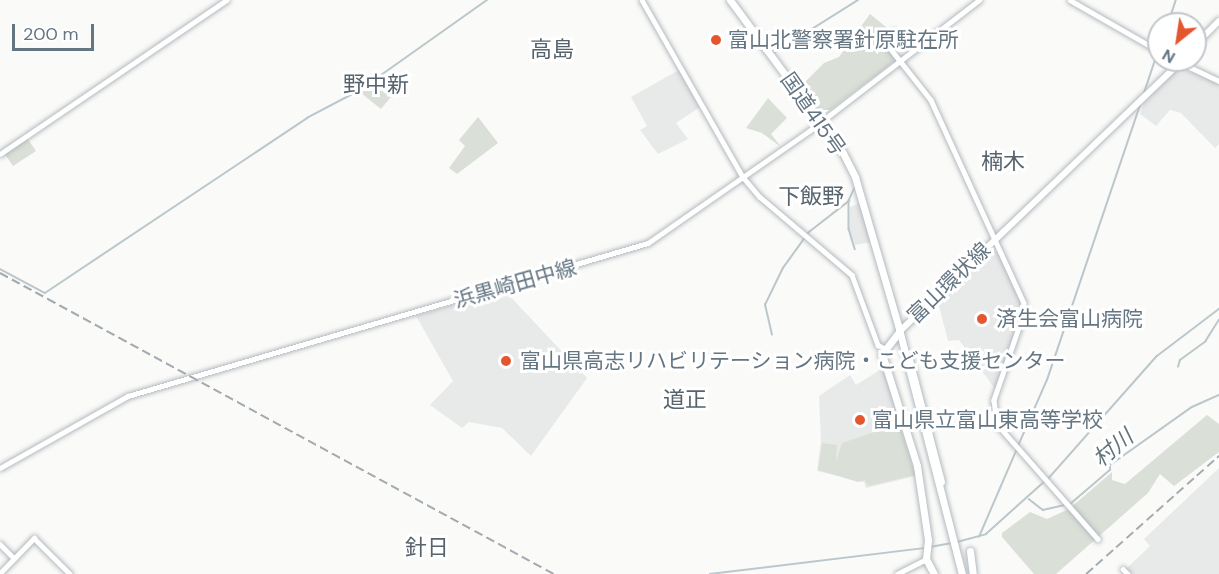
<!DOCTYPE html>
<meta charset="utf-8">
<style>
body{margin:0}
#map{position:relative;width:1219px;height:574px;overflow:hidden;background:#fafaf8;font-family:"DM Sans","Noto Sans JP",sans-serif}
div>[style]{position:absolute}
.built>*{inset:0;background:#e8e9e9}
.green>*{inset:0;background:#dadfd7}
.stream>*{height:1.5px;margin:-0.75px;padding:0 0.75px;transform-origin:0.75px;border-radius:0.75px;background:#bbc7cb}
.roads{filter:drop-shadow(0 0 2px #b3babf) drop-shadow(0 0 2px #b3babf)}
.secondary>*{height:4.5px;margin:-2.25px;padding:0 2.25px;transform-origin:2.25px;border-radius:2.25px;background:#fff}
.primary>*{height:6px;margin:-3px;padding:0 3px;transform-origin:3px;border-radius:3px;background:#fff}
.highway>*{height:7px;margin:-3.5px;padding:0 3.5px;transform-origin:3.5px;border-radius:3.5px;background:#fff}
.rail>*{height:1.5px;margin-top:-0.75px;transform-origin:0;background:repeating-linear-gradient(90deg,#a2aab0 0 9px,transparent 0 13.5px)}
.dots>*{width:16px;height:16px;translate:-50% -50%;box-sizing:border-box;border:3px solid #fff;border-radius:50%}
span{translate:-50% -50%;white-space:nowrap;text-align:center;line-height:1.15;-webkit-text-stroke:6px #fff;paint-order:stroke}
.poi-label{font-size:21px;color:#657683}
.left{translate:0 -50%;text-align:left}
.street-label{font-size:21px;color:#657683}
.neighbourhood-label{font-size:22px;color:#57646e}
.water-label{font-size:22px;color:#60757c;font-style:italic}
.north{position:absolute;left:1147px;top:12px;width:60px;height:60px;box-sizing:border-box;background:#fff;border:2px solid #c1c8cd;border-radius:50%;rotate:210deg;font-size:16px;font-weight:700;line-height:24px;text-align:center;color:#657683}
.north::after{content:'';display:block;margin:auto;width:21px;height:27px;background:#e4572e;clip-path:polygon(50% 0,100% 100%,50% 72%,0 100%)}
.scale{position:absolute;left:12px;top:24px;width:82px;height:27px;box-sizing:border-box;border:3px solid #657683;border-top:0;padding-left:8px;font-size:18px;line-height:21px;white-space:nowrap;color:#657683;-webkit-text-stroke:4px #fff;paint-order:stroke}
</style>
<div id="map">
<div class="built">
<i style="clip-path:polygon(1179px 68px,1219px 83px,1219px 144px,1215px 148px,1181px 113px,1170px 110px,1156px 126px,1140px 114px,1144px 103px)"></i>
<i style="clip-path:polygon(679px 70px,700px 107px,676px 123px,688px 139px,658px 154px,640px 130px,647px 126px,631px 97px)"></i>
<i style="clip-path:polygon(858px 204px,862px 206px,872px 242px,855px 245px,849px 229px,850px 207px)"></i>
<i style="clip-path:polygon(991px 251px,997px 252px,1021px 295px,1023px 314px,996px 390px,959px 340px,948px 341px,938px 302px)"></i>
<i style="clip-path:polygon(504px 290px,587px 378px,531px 456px,502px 428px,469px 422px,462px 428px,430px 405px,453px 381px,416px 316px)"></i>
<i style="clip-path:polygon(883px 368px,916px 476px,866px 488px,864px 482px,817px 471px,821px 441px,819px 396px,850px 375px,856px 385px)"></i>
<i style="clip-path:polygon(1219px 468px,1219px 574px,1131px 574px,1126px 569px,1150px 546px,1144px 539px)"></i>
</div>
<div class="green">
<i style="clip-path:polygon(870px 14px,891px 31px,884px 42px,895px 61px,826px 113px,818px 113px,799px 88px,824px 63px,839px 57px)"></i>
<i style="clip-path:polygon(387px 74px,399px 87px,381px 109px,361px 93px)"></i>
<i style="clip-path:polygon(768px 98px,787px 118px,771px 134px,781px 147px,762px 133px,746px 128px)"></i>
<i style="clip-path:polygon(478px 117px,498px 143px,457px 174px,449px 168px,465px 146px,459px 140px)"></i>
<i style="clip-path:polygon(27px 138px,36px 151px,13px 166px,4px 153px)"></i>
<i style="clip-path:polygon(1207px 415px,1219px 424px,1219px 452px,1174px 486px,1160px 474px,1148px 493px,1056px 574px,1034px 574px,1002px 537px,1002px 533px,1030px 512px,1047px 519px,1069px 509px,1112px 472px,1112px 480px,1125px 484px)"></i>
<i style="clip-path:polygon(899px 424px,915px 475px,868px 486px,865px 480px,858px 482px,818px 470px,822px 443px,837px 445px,836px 462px,842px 443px)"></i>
</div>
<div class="stream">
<i style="left:1168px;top:24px;width:25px;rotate:-72deg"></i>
<i style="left:774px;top:53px;width:99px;rotate:-32.2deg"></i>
<i style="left:1144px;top:93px;width:41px;rotate:-71.6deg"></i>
<i style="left:855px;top:188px;width:14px;rotate:115deg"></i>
<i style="left:849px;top:201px;width:28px;rotate:90deg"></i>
<i style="left:849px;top:229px;width:21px;rotate:73deg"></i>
<i style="left:0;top:269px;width:51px;rotate:28.1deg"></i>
<i style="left:45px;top:293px;width:315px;rotate:-33.7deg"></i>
<i style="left:307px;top:118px;width:60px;rotate:-27.8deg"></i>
<i style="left:360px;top:90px;width:156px;rotate:-35.3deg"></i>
<i style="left:772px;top:335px;width:31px;rotate:-103deg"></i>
<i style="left:765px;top:305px;width:41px;rotate:-64.1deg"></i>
<i style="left:783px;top:268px;width:44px;rotate:-54.2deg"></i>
<i style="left:809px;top:232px;width:51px;rotate:-37.8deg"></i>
<i style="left:1178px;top:367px;width:7px;rotate:-74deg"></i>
<i style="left:1180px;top:360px;width:31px;rotate:-36deg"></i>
<i style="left:1205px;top:342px;width:26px;rotate:-58deg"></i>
<i style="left:1018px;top:446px;width:72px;rotate:-66.3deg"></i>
<i style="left:1047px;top:380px;width:293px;rotate:-71.3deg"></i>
<i style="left:1048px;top:479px;width:164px;rotate:-48.5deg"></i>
<i style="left:1157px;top:356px;width:78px;rotate:-37.2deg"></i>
<i style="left:1029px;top:499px;width:18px;rotate:38deg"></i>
<i style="left:1043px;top:510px;width:23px;rotate:-13deg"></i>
<i style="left:1069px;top:505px;width:54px;rotate:-40.5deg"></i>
<i style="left:1110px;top:470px;width:5px;rotate:-90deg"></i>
<i style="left:1110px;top:465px;width:100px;rotate:-35.3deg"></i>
<i style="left:1192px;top:407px;width:30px;rotate:-24deg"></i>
<i style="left:979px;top:537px;width:94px;rotate:-66.7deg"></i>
<i style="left:957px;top:542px;width:30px;rotate:-15deg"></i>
<i style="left:986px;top:534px;width:78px;rotate:-41.9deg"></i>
<i style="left:930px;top:547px;width:22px;rotate:-10deg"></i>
<i style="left:710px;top:574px;width:217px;rotate:-6.9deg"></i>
</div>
<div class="roads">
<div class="secondary">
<i style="left:642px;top:0;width:204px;rotate:60.3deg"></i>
<i style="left:743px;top:177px;width:26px;rotate:50deg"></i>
<i style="left:760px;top:197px;width:121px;rotate:40.3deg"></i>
<i style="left:852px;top:275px;width:75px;rotate:69.6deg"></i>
<i style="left:878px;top:345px;width:7px;rotate:27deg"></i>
<i style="left:1070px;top:0;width:103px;rotate:29.8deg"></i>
<i style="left:894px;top:32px;width:9px;rotate:131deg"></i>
<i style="left:888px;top:39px;width:9px;rotate:77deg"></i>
<i style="left:890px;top:48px;width:66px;rotate:51.7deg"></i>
<i style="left:931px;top:100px;width:223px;rotate:65.4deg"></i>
<i style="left:1024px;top:303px;width:19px;rotate:99deg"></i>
<i style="left:1021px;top:322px;width:83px;rotate:109.1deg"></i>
<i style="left:994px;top:400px;width:24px;rotate:83deg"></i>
<i style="left:997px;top:424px;width:153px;rotate:48.7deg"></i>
<i style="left:1175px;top:60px;width:49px;rotate:25.5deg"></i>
<i style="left:0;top:154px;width:274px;rotate:-34.2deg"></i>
<i style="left:0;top:468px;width:147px;rotate:-29.4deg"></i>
<i style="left:128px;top:396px;width:542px;rotate:-16.4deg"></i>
<i style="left:648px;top:243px;width:196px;rotate:-34.8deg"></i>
<i style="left:809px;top:131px;width:215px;rotate:-37.6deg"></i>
<i style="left:0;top:544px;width:20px;rotate:45deg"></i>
<i style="left:1123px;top:569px;width:7px;rotate:45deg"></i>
<i style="left:0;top:573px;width:49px;rotate:-45.8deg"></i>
<i style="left:34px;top:538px;width:51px;rotate:45deg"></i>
<i style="left:897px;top:574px;width:33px;rotate:-27deg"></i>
</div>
<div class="primary">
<i style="left:1195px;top:45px;width:34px;rotate:-45deg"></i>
<i style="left:899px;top:332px;width:393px;rotate:-43.8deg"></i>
</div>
<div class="highway">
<i style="left:730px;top:0;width:190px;rotate:53.6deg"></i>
<i style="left:843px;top:153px;width:27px;rotate:63deg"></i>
<i style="left:855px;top:177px;width:154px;rotate:73.8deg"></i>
<i style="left:898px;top:325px;width:257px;rotate:75.6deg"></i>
<i style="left:899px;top:332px;width:28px;rotate:128deg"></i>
<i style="left:882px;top:354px;width:117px;rotate:72.6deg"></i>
<i style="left:917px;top:466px;width:75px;rotate:81.5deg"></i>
<i style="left:928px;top:540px;width:19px;rotate:96deg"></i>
<i style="left:926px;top:559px;width:17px;rotate:62deg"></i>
<i style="left:908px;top:356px;width:130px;rotate:75.3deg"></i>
<i style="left:970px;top:551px;width:23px;rotate:83deg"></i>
</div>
</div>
<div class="rail">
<i style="left:0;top:273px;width:630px;rotate:28.52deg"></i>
<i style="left:1086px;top:574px;width:178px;rotate:-41.6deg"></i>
</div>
<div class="dots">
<i style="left:716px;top:40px;background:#e4572e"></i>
<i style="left:982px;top:319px;background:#e4572e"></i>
<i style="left:506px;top:361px;background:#e4572e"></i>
<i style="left:860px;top:420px;background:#e4572e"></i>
</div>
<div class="poi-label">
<span class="left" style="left:728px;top:40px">富山北警察署針原駐在所</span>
<span class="left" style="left:996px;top:319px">済生会富山病院</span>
<span class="left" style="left:520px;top:361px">富山県高志リハビリテーション病院・こども支援センター</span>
<span class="left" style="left:872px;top:420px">富山県立富山東高等学校</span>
</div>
<div class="street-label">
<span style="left:813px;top:114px;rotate:55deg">国道415号</span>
<span style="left:949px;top:283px;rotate:-44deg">富山環状線</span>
<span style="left:515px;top:284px;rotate:-16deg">浜黒崎田中線</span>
</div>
<div class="neighbourhood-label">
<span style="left:552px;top:50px">高島</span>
<span style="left:376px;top:85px">野中新</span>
<span style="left:1003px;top:162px">楠木</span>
<span style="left:811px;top:197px">下飯野</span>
<span style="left:685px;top:400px">道正</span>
<span style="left:427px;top:548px">針日</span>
</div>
<div class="water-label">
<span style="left:1113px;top:448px;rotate:-40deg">村川</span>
</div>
<div class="north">N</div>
<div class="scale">200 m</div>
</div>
